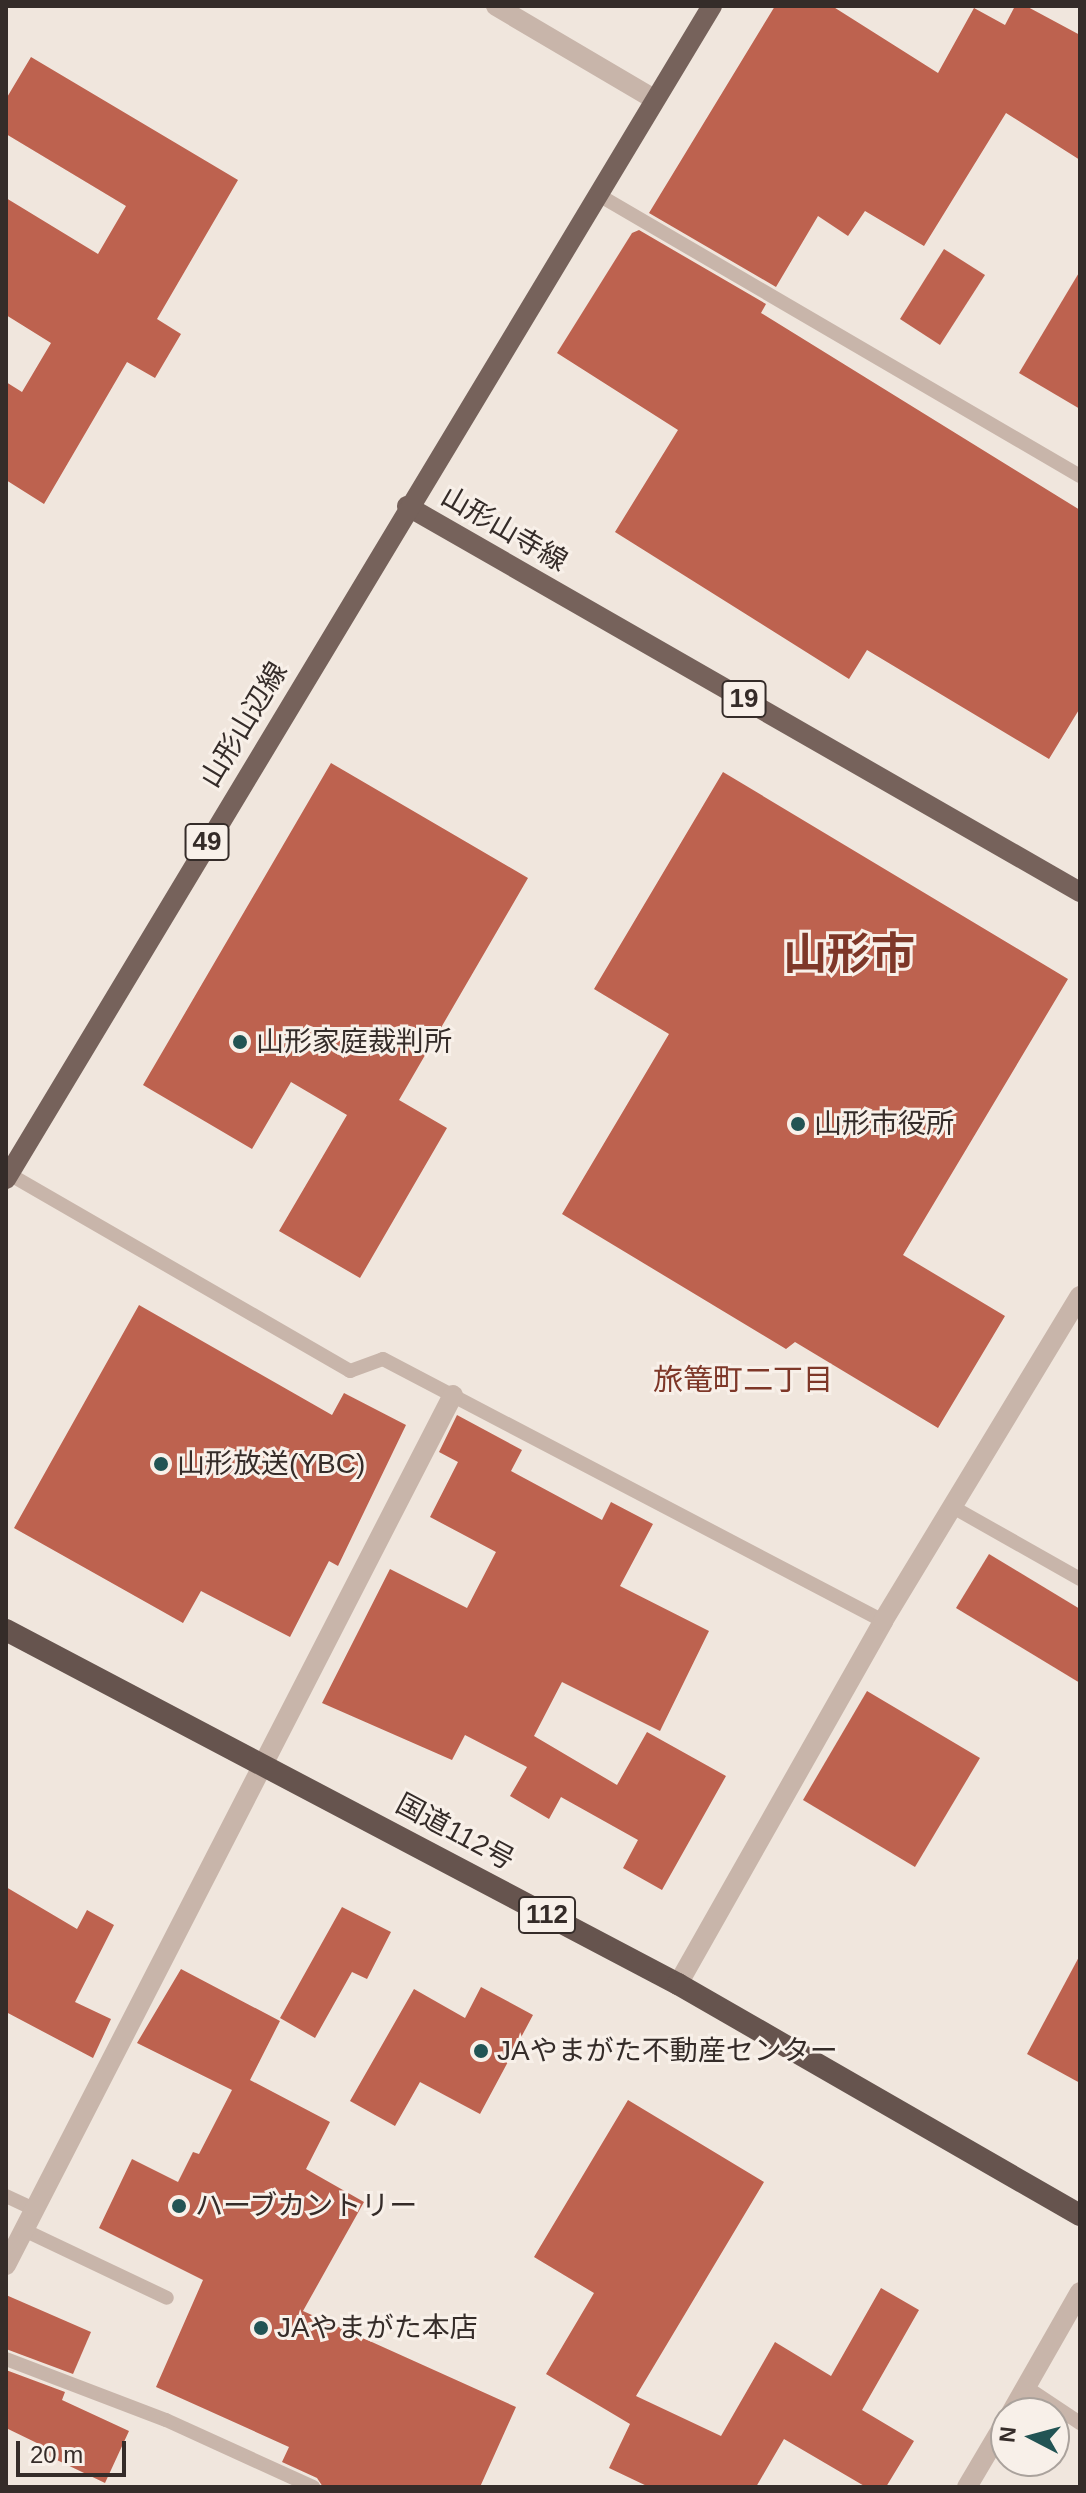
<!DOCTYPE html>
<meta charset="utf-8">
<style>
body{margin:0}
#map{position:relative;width:1086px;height:2493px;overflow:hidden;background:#f0e6dd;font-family:Helvetica,"Noto Sans JP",sans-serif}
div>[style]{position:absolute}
.building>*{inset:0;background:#bd624f}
.service>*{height:14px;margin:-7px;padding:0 7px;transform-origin:7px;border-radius:7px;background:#c8b5aa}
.minor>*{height:20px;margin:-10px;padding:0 10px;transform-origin:10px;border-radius:10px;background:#c8b5aa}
.tertiary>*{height:20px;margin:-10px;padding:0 10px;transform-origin:10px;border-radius:10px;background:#c8b5aa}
.primary>*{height:20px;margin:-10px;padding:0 10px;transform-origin:10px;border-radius:10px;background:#76625b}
.trunk>*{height:22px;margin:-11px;padding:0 11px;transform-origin:11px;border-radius:11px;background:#66544e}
.dots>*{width:22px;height:22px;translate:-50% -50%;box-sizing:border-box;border:4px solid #f8f0e9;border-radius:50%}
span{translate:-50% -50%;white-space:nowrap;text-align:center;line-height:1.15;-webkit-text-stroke:6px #f8f0e9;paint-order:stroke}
.shield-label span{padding:2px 6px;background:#f8f0e9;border:2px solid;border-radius:6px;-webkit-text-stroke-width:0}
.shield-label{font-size:26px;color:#352c29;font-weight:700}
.street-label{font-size:28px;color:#352c29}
.poi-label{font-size:28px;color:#352c29}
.left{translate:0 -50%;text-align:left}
.neighbourhood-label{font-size:30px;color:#7e3728}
.town-label{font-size:44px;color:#7e3728;font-weight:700}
.frame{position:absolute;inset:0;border:8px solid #352c29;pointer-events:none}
.north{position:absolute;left:990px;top:2397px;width:80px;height:80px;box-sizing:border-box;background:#f8f0e9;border:2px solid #aaa29c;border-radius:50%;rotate:276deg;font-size:22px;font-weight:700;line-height:32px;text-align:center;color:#352c29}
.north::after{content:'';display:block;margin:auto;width:28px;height:36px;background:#225454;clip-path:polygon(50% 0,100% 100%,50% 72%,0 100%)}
.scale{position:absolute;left:16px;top:2441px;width:110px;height:36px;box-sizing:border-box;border:4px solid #352c29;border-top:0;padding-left:10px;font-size:24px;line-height:28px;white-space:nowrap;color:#352c29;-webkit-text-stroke:6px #f8f0e9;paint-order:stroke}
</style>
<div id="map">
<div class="building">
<i style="clip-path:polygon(775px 6px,832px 6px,938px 73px,974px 8px,1005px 25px,1015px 6px,1026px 6px,1080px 35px,1080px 160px,1006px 113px,924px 246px,865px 211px,848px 236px,818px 216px,776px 287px,649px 213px)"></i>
<i style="clip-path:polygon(31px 57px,238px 180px,157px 319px,181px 334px,155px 378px,127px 362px,44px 504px,6px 480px,6px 382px,22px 392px,51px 343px,6px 315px,6px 198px,98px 254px,126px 206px,6px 134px,6px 99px)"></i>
<i style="clip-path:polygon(639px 230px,766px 304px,761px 313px,1080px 510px,1080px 708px,1049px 759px,867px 650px,849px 679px,615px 532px,678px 430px,557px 353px,632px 233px)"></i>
<i style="clip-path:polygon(944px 249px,985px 275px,940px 345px,900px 319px)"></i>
<i style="clip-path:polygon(1080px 271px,1080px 409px,1019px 373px)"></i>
<i style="clip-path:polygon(331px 763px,528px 878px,399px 1100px,447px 1128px,360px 1278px,279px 1231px,347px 1115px,291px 1082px,252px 1149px,143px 1085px)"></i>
<i style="clip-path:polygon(723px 772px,1068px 979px,903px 1255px,1005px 1316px,938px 1428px,795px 1342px,786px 1349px,562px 1214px,669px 1034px,594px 989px)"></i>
<i style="clip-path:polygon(139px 1305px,332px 1415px,344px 1393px,406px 1425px,338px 1566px,329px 1561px,290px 1637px,201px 1591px,183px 1623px,14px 1528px)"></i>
<i style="clip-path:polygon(457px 1415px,522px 1450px,511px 1471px,602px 1520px,611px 1502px,653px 1524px,620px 1586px,709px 1631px,660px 1731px,562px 1682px,534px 1736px,617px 1785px,647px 1732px,726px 1776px,662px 1890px,623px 1868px,638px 1840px,561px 1797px,549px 1819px,510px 1796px,527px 1767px,465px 1735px,452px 1760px,322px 1703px,390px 1569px,467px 1608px,496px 1552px,430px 1517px,458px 1462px,439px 1452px)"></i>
<i style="clip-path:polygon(989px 1554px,1080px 1609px,1080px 1683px,956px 1608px)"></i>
<i style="clip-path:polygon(867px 1691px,980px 1758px,915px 1867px,803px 1800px)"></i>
<i style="clip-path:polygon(6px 1887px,77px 1929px,87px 1910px,114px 1925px,75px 2002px,111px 2019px,93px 2058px,6px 2012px)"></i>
<i style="clip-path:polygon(342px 1907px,391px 1932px,367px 1979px,352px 1972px,315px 2038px,280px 2018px)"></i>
<i style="clip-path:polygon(1080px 1955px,1080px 2083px,1027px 2054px)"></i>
<i style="clip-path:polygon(181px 1969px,280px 2021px,250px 2080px,330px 2122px,306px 2169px,364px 2202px,303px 2311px,516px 2407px,480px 2487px,323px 2487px,317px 2478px,282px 2462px,289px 2447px,156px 2387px,203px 2280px,99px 2228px,132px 2159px,178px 2182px,193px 2152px,199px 2154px,232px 2090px,137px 2043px)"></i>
<i style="clip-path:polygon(481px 1987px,533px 2015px,480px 2114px,420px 2082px,395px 2126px,350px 2101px,414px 1989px,465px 2018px)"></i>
<i style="clip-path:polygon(628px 2100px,764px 2182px,636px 2396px,721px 2436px,775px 2342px,831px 2376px,881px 2288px,919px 2310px,862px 2410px,914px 2441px,886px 2487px,866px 2487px,784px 2439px,756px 2487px,649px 2487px,609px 2468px,630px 2424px,546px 2374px,594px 2293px,534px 2257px)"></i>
<i style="clip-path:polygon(6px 2295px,91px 2332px,73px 2374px,6px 2349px)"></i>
<i style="clip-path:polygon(6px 2370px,65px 2392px,62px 2400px,129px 2431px,105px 2483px,36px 2450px,39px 2444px,6px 2428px)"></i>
</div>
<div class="service">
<i style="left:597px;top:194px;width:559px;rotate:30.28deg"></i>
<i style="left:9px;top:1174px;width:394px;rotate:30deg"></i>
<i style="left:350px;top:1371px;width:35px;rotate:-20deg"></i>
<i style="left:383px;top:1359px;width:564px;rotate:27.65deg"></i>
<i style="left:951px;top:1506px;width:148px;rotate:29.5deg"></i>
<i style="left:6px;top:2196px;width:31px;rotate:25deg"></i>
<i style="left:24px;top:2230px;width:158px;rotate:25.4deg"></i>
<i style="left:6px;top:2359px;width:171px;rotate:20.9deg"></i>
<i style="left:166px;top:2420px;width:162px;rotate:24.5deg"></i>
<i style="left:1026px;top:2387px;width:65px;rotate:33.7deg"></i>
</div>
<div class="minor">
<i style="left:496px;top:6px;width:183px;rotate:30.5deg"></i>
<i style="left:678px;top:1984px;width:417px;rotate:-60.5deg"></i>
<i style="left:883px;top:1621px;width:380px;rotate:-58.8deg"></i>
<i style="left:6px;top:2265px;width:978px;rotate:-62.81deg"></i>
</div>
<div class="tertiary">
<i style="left:1011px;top:2413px;width:139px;rotate:-60.3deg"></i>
<i style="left:967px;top:2487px;width:77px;rotate:-59.4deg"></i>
</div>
<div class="primary">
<i style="left:407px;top:506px;width:776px;rotate:29.84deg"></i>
<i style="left:6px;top:1179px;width:1369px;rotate:-58.96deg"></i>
</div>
<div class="trunk">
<i style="left:6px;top:1630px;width:760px;rotate:27.78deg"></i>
<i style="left:678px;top:1984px;width:464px;rotate:29.9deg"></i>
</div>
<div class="dots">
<i style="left:240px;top:1042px;background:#225454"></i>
<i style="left:798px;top:1124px;background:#225454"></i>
<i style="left:161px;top:1464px;background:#225454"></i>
<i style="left:481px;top:2051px;background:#225454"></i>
<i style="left:179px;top:2206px;background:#225454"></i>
<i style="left:261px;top:2328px;background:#225454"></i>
</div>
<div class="shield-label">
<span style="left:744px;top:699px">19</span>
<span style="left:207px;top:842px">49</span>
<span style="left:547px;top:1915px">112</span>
</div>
<div class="street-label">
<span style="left:504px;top:529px;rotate:30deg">山形山寺線</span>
<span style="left:244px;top:725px;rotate:-59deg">山形山辺線</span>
<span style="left:455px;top:1832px;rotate:28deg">国道112号</span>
</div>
<div class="poi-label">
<span class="left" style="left:256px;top:1042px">山形家庭裁判所</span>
<span class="left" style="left:814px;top:1124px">山形市役所</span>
<span class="left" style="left:177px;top:1464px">山形放送(YBC)</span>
<span class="left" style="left:497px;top:2051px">JAやまがた不動産センター</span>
<span class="left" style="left:195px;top:2206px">ハーブカントリー</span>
<span class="left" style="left:277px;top:2328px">JAやまがた本店</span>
</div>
<div class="neighbourhood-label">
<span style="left:743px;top:1380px">旅篭町二丁目</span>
</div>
<div class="town-label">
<span style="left:849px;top:954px">山形市</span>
</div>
<div class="frame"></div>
<div class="north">N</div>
<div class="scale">20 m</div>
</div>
